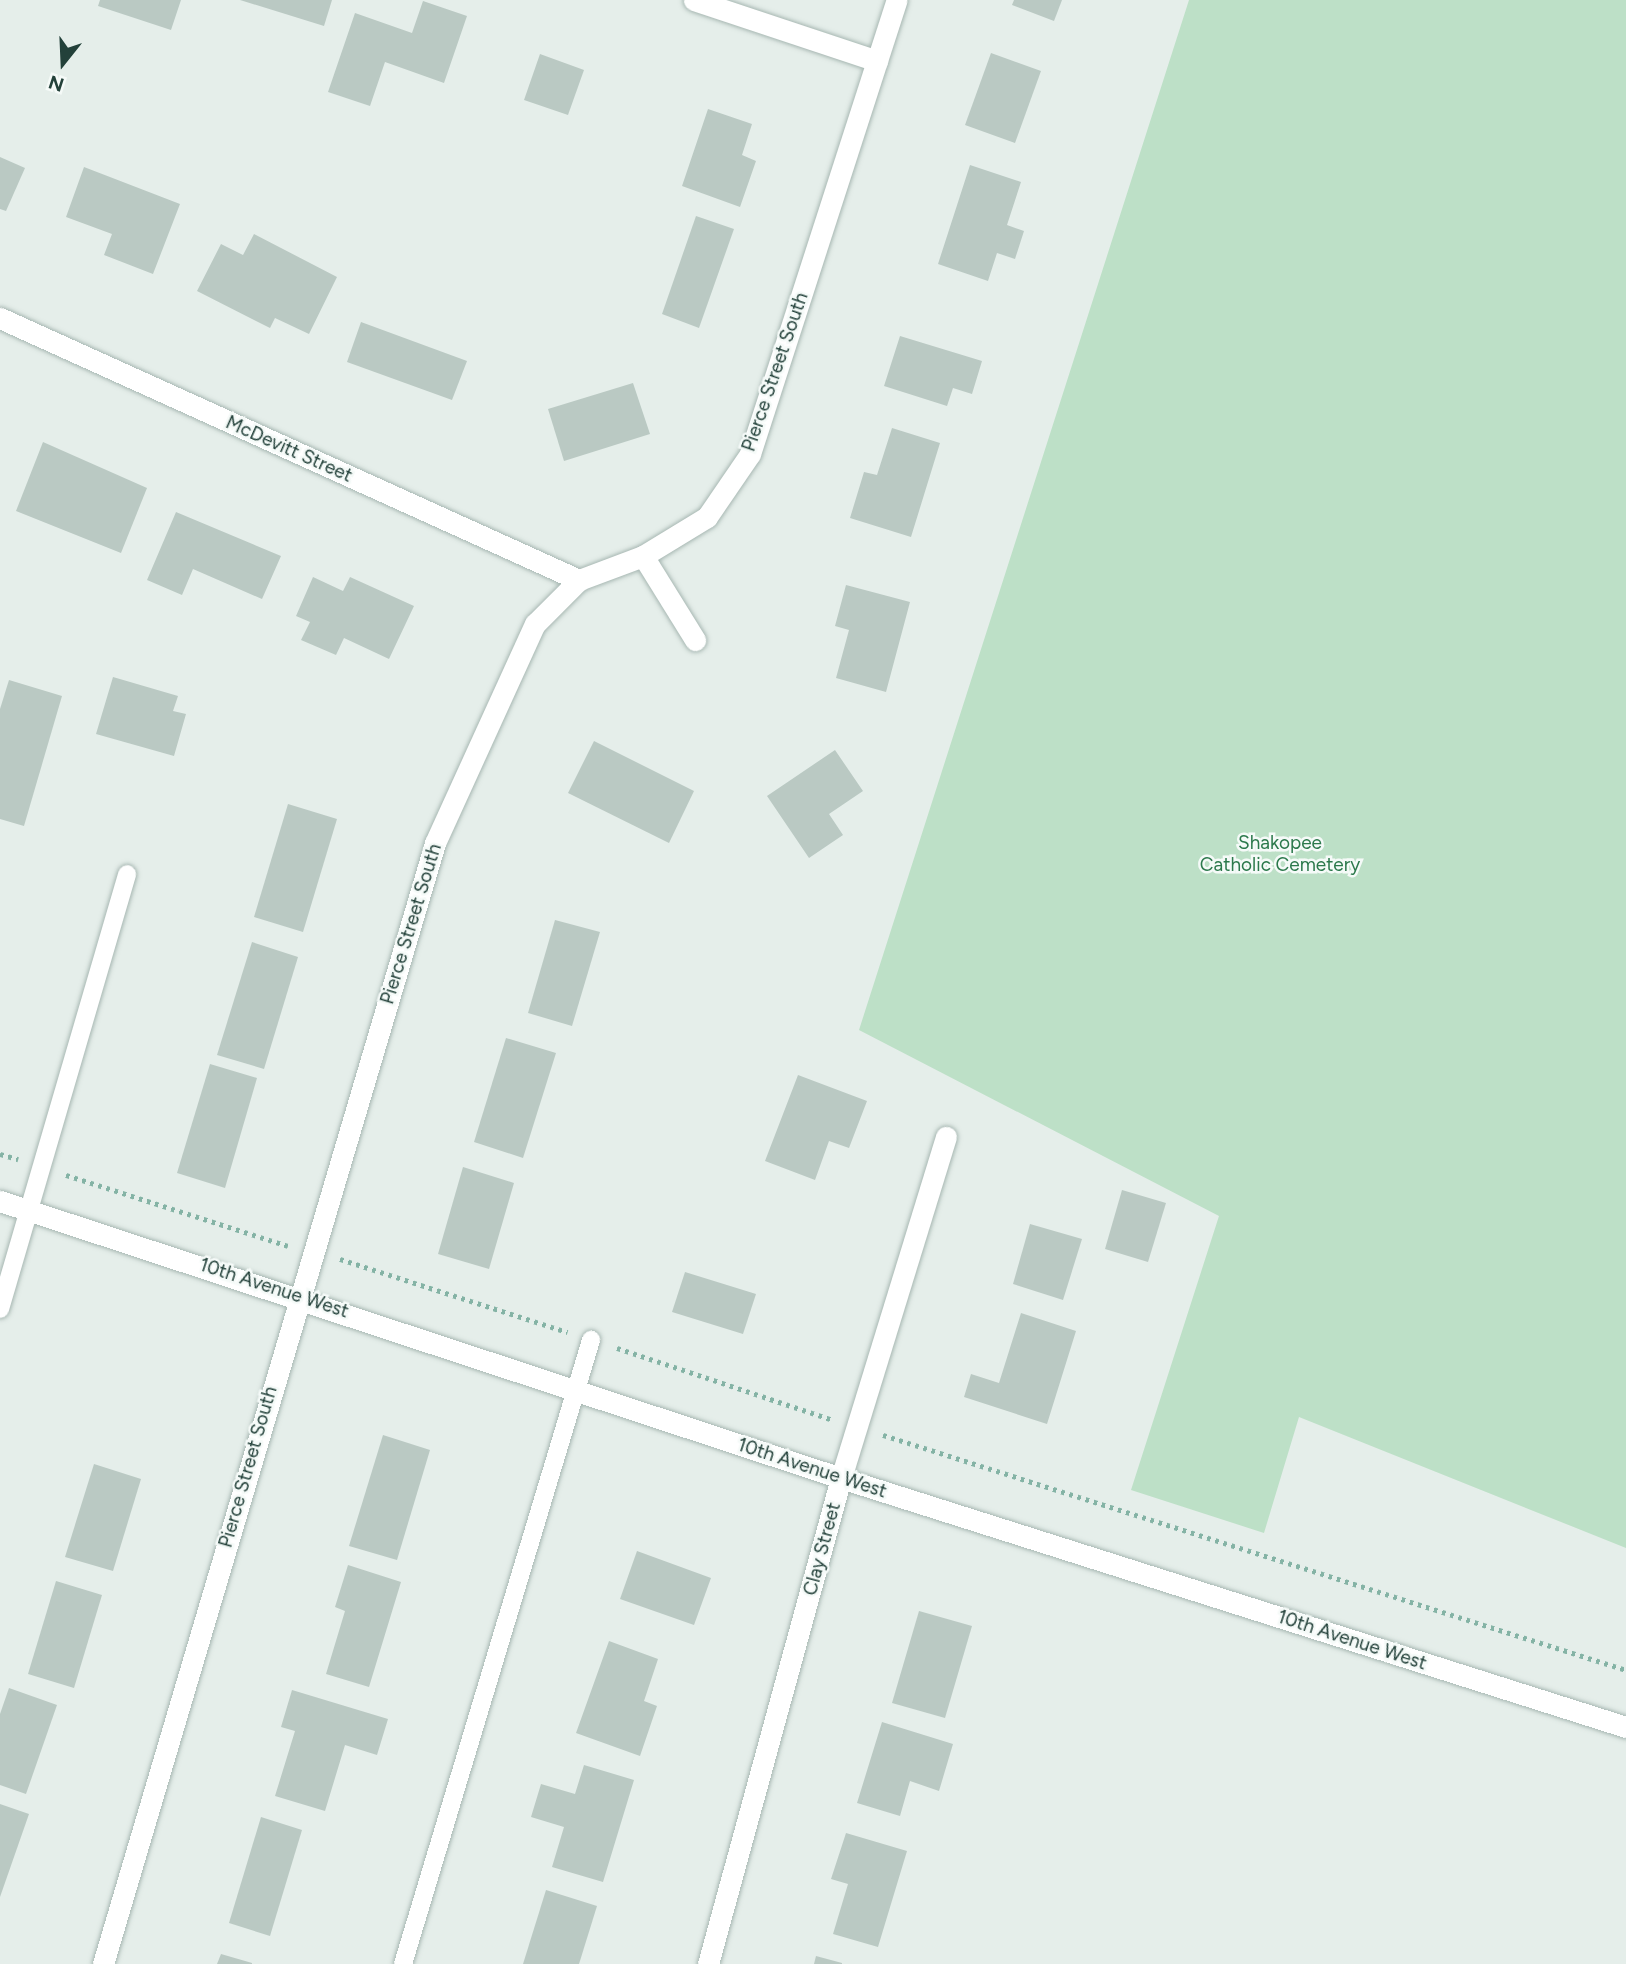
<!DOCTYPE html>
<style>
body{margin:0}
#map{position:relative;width:1626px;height:1964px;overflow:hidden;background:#e5eeea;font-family:Figtree,sans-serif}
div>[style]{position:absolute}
.green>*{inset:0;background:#bde0c7}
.building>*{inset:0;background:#bac9c3}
.path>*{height:4.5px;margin-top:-2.25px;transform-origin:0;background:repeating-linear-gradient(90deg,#84b3a5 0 3.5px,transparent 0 8.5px)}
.roads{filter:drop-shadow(0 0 2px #a7b7b2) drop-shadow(0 0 2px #a7b7b2)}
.service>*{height:18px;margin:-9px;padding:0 9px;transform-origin:9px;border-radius:9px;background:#fff}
.minor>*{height:21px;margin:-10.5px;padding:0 10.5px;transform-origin:10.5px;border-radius:10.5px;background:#fff}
.secondary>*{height:21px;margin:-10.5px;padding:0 10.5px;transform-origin:10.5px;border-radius:10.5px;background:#fff}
span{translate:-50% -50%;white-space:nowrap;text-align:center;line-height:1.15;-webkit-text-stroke:5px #f5faf8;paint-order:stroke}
.street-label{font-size:19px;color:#23413a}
.park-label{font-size:19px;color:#2c794c}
.north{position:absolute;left:28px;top:28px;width:70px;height:70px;-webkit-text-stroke:5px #f5faf8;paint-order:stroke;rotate:198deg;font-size:19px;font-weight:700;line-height:28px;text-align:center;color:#23413a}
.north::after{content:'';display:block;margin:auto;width:24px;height:32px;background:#23413a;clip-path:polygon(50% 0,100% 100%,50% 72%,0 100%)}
</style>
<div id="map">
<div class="green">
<i style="clip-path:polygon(1189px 0,1626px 0,1626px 1548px,1299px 1417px,1264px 1533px,1131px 1490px,1219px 1216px,859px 1030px)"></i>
</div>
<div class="building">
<i style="clip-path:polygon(100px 0,181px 0,171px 30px,98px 6px)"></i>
<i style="clip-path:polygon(240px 0,332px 0,324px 26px)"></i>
<i style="clip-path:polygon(1014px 0,1062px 0,1054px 21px,1012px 5px)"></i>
<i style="clip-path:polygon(423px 1px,467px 16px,444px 83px,385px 62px,370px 106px,328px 92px,355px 13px,412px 33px)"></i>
<i style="clip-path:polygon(991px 53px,1041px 71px,1015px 143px,965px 125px)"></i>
<i style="clip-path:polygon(540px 54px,584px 70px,568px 115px,524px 100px)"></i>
<i style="clip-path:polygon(708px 109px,752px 124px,742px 155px,756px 161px,740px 207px,682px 186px)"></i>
<i style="clip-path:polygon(0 157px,25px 168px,6px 211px,0 209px)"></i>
<i style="clip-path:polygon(970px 165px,1021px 182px,1007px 225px,1024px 231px,1015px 259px,997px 253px,988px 281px,938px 264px)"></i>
<i style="clip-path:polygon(84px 167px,180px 204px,153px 274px,104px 255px,112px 234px,66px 217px)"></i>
<i style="clip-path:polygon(696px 216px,734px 229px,699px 328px,662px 314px)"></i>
<i style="clip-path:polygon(254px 234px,337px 277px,309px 334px,275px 318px,270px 328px,197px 291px,221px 244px,243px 255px)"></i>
<i style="clip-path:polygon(361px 322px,467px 361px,452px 400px,347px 362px)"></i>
<i style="clip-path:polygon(900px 336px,982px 361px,972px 394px,953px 388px,947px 406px,884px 386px)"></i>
<i style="clip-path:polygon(633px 383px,650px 434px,564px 461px,548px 409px)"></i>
<i style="clip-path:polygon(892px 428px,940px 443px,911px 537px,850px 518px,864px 472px,877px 475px)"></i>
<i style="clip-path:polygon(43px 442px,147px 488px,121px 553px,16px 511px)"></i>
<i style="clip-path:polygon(176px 512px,281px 556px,262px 599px,193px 569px,182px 595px,147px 580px)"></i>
<i style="clip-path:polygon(313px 577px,343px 591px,350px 577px,414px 606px,389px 659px,344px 638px,336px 655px,301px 640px,310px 622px,296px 616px)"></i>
<i style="clip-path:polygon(846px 585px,910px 602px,886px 692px,836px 678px,849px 630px,835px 626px)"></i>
<i style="clip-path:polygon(113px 677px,178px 696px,173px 711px,186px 714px,174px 756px,96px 734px)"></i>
<i style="clip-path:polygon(9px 680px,62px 696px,24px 826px,0 819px,0 709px)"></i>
<i style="clip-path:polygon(594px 741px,694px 791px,669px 843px,568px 793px)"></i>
<i style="clip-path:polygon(835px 750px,863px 791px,829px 814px,843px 835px,809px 858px,767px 796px)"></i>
<i style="clip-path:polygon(288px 804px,337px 819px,303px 932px,254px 917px)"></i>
<i style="clip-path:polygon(555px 920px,600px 932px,572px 1026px,528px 1013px)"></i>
<i style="clip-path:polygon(252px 942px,298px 957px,264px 1069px,217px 1055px)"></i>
<i style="clip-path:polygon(506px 1038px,556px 1053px,523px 1158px,474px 1142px)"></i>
<i style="clip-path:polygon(210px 1064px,257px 1078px,225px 1188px,177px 1173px)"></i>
<i style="clip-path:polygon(798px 1075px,867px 1101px,849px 1148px,829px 1141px,815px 1180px,765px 1161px)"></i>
<i style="clip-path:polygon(463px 1167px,514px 1183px,489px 1269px,438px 1254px)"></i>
<i style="clip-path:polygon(1122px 1190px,1166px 1203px,1148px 1262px,1105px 1249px)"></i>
<i style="clip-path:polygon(1030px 1224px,1082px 1239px,1063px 1300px,1013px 1284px)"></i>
<i style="clip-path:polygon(685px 1272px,756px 1294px,743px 1334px,672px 1312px)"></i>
<i style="clip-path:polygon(1021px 1313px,1076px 1331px,1047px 1424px,964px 1397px,971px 1374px,999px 1383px)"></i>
<i style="clip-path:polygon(383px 1435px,430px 1450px,397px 1560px,349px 1546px)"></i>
<i style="clip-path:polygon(94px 1464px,141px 1479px,113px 1571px,65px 1557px)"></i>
<i style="clip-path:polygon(637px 1551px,711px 1578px,694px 1625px,620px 1599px)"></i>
<i style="clip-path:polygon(348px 1565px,401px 1582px,369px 1687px,326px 1674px,345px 1611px,335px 1607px)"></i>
<i style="clip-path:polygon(56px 1581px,102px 1595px,74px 1688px,28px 1674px)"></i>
<i style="clip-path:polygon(919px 1611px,972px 1626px,945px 1718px,892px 1703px)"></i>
<i style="clip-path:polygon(609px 1641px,658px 1659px,644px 1701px,657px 1706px,640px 1756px,576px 1733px)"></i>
<i style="clip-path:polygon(9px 1688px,57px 1705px,26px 1794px,0 1785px,0 1714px)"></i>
<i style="clip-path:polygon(292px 1690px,388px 1719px,377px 1755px,345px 1745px,325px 1811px,275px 1796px,295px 1731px,281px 1727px)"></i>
<i style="clip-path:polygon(882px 1722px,953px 1744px,939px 1791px,910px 1781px,900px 1816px,857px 1803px)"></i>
<i style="clip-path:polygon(584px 1765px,634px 1780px,603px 1882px,552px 1867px,564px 1827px,531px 1817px,541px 1784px,575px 1794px)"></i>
<i style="clip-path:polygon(0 1804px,29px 1814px,0 1897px)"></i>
<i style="clip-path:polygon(261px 1817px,302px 1830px,270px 1936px,229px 1923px)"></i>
<i style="clip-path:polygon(846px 1833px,907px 1851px,878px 1947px,833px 1934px,848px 1884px,831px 1879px)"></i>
<i style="clip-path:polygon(546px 1890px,597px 1906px,579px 1964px,523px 1964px)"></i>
<i style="clip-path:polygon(221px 1954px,252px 1963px,252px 1964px,217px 1964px)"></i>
<i style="clip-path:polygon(816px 1956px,842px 1963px,842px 1964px,814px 1964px)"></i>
</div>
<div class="path">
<i style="left:0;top:1154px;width:19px;rotate:16deg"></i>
<i style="left:66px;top:1175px;width:233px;rotate:17.7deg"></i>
<i style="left:340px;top:1259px;width:239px;rotate:17.8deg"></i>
<i style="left:617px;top:1348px;width:225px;rotate:18.4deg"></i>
<i style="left:883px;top:1435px;width:779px;rotate:17.55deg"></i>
</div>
<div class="roads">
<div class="service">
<i style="left:0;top:1309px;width:453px;rotate:-73.7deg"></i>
<i style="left:403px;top:1964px;width:652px;rotate:-73.23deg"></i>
</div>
<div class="minor">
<i style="left:694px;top:0;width:193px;rotate:18.4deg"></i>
<i style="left:0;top:318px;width:636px;rotate:24.35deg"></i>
<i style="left:643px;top:556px;width:99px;rotate:58.2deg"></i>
<i style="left:103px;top:1964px;width:1169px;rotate:-73.5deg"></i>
<i style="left:435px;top:843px;width:241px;rotate:-65.5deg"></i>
<i style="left:535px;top:624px;width:62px;rotate:-45deg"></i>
<i style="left:579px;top:580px;width:68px;rotate:-20.6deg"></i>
<i style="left:643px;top:556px;width:75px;rotate:-31.4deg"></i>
<i style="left:707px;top:517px;width:76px;rotate:-55.7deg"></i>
<i style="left:750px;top:454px;width:477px;rotate:-72.1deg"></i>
<i style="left:708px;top:1964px;width:504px;rotate:-74.7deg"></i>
<i style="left:841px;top:1478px;width:357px;rotate:-72.9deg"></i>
</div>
<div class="secondary">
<i style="left:0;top:1201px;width:885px;rotate:18.23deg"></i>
<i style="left:841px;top:1478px;width:824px;rotate:17.6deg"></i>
</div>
</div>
<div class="street-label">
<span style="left:775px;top:372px;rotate:-71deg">Pierce Street South</span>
<span style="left:289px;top:449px;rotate:24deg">McDevitt Street</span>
<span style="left:411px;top:924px;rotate:-73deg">Pierce Street South</span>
<span style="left:274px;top:1288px;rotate:18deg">10th Avenue West</span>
<span style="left:248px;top:1467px;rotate:-74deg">Pierce Street South</span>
<span style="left:812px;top:1468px;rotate:18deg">10th Avenue West</span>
<span style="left:822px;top:1549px;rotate:-75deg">Clay Street</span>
<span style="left:1352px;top:1640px;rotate:18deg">10th Avenue West</span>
</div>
<div class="park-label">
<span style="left:1280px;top:854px">Shakopee<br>Catholic Cemetery</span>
</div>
<div class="north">N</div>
</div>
